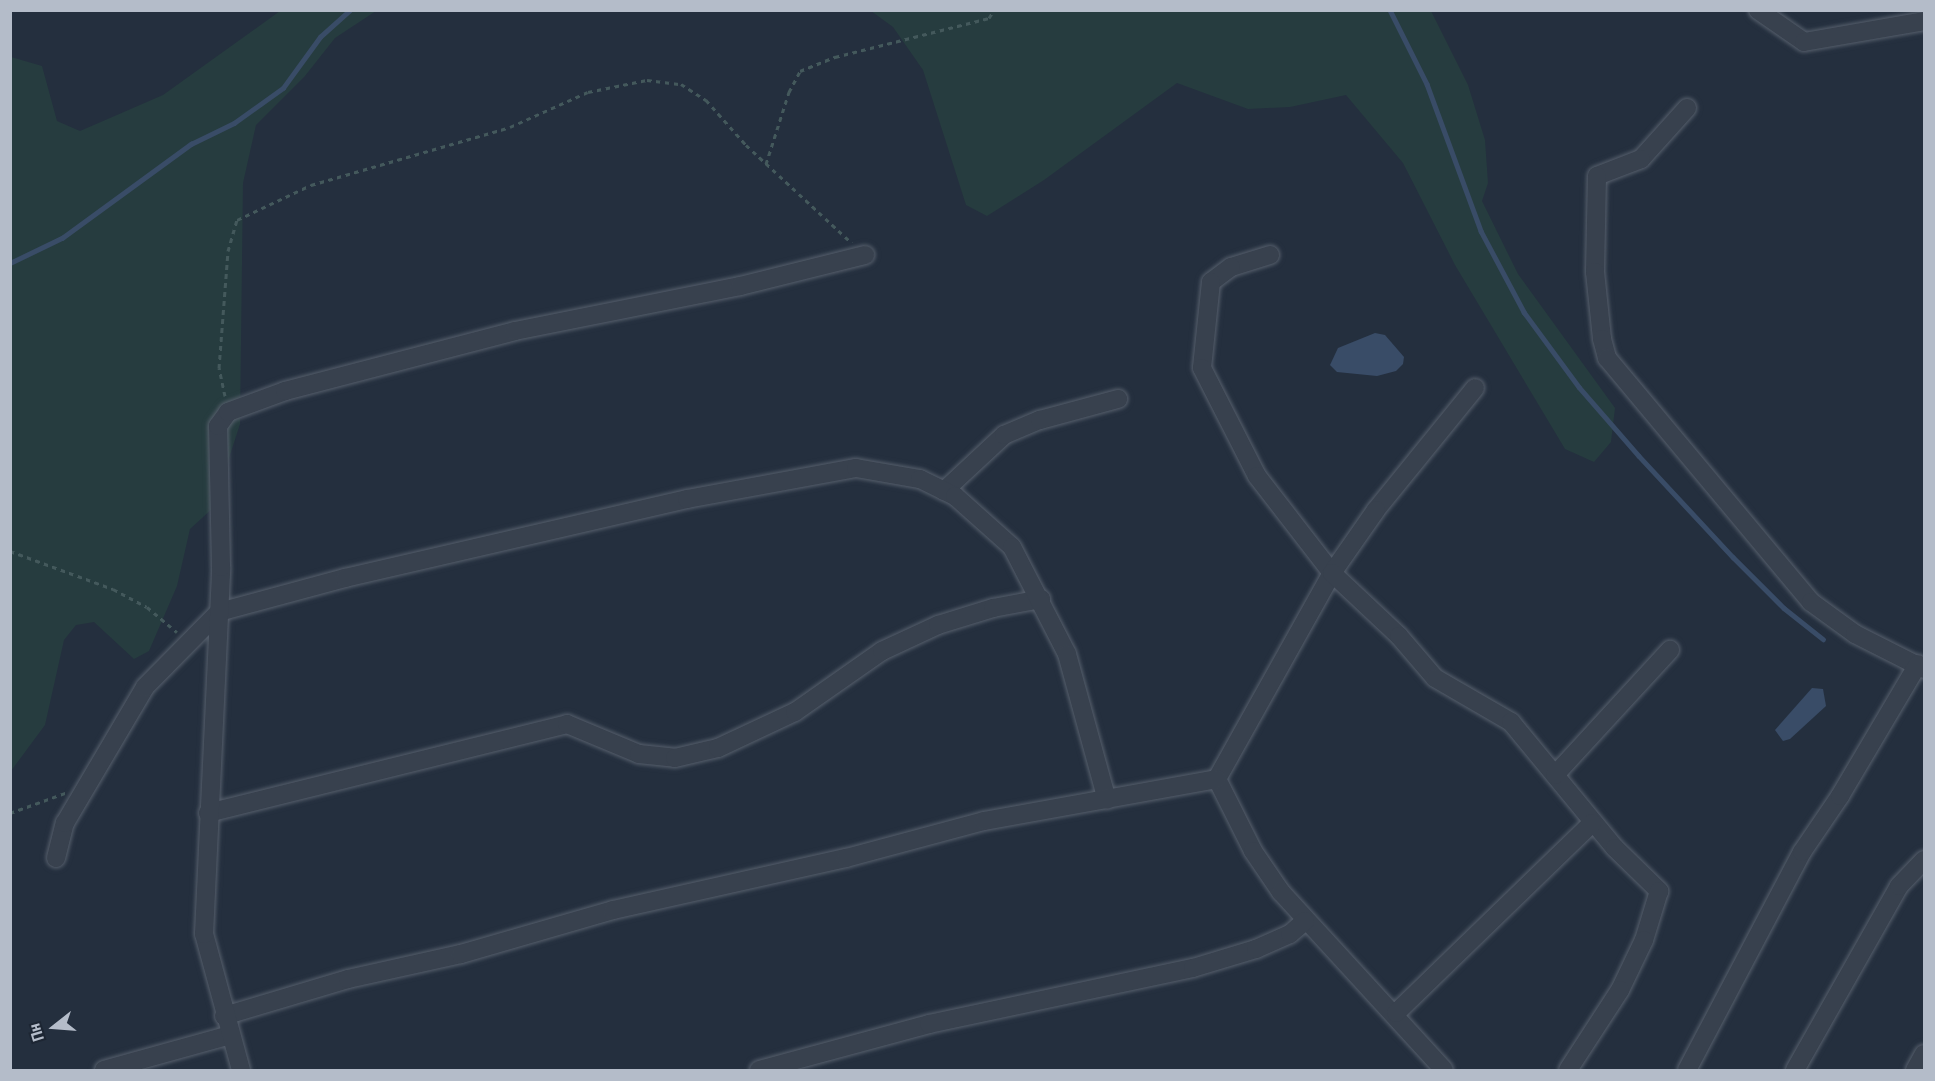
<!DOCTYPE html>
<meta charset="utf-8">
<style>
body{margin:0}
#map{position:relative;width:1935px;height:1081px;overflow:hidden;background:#242f3e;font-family:"Roboto Condensed",sans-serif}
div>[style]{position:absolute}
.green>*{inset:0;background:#263c3f}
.water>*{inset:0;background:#394c67}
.stream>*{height:4.5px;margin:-2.25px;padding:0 2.25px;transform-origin:2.25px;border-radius:2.25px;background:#394c67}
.path>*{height:3px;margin-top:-1.5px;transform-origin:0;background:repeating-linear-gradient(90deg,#44595c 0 4.5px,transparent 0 9px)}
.roads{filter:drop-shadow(0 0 2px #565f6c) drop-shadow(0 0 2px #565f6c)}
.minor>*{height:18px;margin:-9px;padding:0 9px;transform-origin:9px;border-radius:9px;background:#38414e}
span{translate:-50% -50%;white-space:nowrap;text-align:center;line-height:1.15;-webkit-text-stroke:4.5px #1d2633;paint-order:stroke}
.frame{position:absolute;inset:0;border:12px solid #b4bcc9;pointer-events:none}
.north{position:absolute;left:24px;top:997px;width:60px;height:60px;-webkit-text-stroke:4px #1d2633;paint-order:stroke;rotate:253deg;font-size:16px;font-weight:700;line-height:24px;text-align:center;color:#b4bcc9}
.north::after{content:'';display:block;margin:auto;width:21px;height:27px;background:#b4bcc9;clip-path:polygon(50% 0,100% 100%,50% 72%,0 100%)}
</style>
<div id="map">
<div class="green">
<i style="clip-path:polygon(280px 11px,376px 11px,335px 38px,305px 76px,256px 125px,243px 183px,240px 424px,213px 508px,190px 529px,177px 586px,149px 651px,134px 659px,94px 622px,76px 625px,64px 640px,45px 725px,11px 771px,11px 57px,42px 66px,57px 121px,80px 131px,163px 95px)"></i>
<i style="clip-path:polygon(871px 11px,1431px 11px,1468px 85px,1485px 140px,1488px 183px,1482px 201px,1518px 274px,1615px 408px,1611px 442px,1594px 462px,1565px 449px,1455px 265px,1403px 163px,1346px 95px,1290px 107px,1248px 109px,1177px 83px,1044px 180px,987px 216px,966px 205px,923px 70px,893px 27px)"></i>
</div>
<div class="water">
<i style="clip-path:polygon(1375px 333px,1385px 335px,1404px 357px,1403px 364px,1396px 371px,1377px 376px,1337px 372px,1330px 365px,1338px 348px)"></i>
<i style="clip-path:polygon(1812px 688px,1823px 689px,1826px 706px,1790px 739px,1783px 741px,1775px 730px)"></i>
</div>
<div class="stream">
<i style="left:1390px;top:10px;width:83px;rotate:63.4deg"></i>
<i style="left:1427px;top:84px;width:157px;rotate:69.8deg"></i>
<i style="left:1481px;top:231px;width:92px;rotate:62deg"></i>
<i style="left:1524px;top:312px;width:93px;rotate:53.7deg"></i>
<i style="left:1579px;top:387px;width:91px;rotate:49deg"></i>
<i style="left:1639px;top:456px;width:138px;rotate:47.1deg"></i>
<i style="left:1733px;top:557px;width:72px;rotate:45deg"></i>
<i style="left:1784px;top:608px;width:50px;rotate:38.5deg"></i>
<i style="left:10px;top:263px;width:58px;rotate:-25.7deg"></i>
<i style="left:62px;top:238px;width:160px;rotate:-36.1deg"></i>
<i style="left:191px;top:144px;width:48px;rotate:-26deg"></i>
<i style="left:234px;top:123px;width:60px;rotate:-35.5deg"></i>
<i style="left:283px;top:88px;width:63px;rotate:-54deg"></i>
<i style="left:320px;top:37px;width:40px;rotate:-42deg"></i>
</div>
<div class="path">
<i style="left:766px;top:164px;width:76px;rotate:-72.3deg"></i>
<i style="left:789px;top:92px;width:24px;rotate:-62deg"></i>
<i style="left:800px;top:71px;width:38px;rotate:-22deg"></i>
<i style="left:835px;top:57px;width:159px;rotate:-14.2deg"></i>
<i style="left:989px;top:18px;width:9px;rotate:-58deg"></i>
<i style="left:225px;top:396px;width:29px;rotate:-102deg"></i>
<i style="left:219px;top:368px;width:117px;rotate:-85.6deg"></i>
<i style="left:228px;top:251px;width:32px;rotate:-74deg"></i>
<i style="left:237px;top:220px;width:82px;rotate:-25.3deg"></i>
<i style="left:311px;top:185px;width:207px;rotate:-16.2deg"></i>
<i style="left:510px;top:127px;width:85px;rotate:-24.2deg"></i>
<i style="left:588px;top:92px;width:60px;rotate:-11.5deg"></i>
<i style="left:647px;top:80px;width:34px;rotate:7deg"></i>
<i style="left:681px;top:84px;width:30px;rotate:33deg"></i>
<i style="left:706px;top:100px;width:60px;rotate:48.4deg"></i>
<i style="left:746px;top:145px;width:144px;rotate:42.8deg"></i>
<i style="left:10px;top:551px;width:110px;rotate:20.3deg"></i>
<i style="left:113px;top:589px;width:38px;rotate:28deg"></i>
<i style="left:147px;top:607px;width:39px;rotate:40deg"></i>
<i style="left:10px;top:813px;width:59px;rotate:-20deg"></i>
</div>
<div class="roads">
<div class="minor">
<i style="left:1758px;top:10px;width:56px;rotate:34.8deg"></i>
<i style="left:1804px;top:42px;width:122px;rotate:-9.9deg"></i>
<i style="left:1687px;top:108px;width:69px;rotate:132deg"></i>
<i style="left:1641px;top:159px;width:47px;rotate:158.9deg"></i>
<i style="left:1597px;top:176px;width:96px;rotate:91.2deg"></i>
<i style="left:1595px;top:272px;width:67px;rotate:84deg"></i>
<i style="left:1602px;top:339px;width:20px;rotate:75deg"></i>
<i style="left:1607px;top:358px;width:318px;rotate:50.1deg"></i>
<i style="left:1811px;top:602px;width:54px;rotate:36deg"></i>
<i style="left:1855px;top:634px;width:77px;rotate:26.9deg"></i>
<i style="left:1270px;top:255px;width:41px;rotate:162.9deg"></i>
<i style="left:1231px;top:267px;width:25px;rotate:143deg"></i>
<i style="left:1211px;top:282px;width:86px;rotate:96deg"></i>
<i style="left:1202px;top:368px;width:121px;rotate:63deg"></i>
<i style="left:1257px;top:476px;width:123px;rotate:52.3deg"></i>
<i style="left:1332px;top:573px;width:236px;rotate:119.2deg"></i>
<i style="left:1217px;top:779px;width:80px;rotate:63.4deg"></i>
<i style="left:1253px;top:851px;width:50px;rotate:55.7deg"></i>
<i style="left:1281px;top:892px;width:241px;rotate:47.5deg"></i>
<i style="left:1475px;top:388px;width:157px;rotate:129.1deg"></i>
<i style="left:1376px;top:510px;width:77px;rotate:124.9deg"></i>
<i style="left:1332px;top:573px;width:92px;rotate:43.2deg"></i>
<i style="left:1399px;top:636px;width:55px;rotate:49.4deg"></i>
<i style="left:1435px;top:678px;width:88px;rotate:30.1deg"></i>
<i style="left:1511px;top:722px;width:163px;rotate:50.5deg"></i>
<i style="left:1615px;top:848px;width:62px;rotate:44.3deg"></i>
<i style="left:1659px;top:891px;width:51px;rotate:107deg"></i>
<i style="left:1644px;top:940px;width:55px;rotate:115.6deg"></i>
<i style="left:1620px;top:990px;width:95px;rotate:123deg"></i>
<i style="left:944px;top:491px;width:82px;rotate:-43deg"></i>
<i style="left:1004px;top:435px;width:39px;rotate:-23deg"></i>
<i style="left:1040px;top:420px;width:81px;rotate:-15.1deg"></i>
<i style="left:1555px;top:775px;width:170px;rotate:-47.4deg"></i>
<i style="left:208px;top:813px;width:370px;rotate:-13.9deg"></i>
<i style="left:567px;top:724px;width:78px;rotate:22.6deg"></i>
<i style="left:639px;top:754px;width:36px;rotate:6deg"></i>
<i style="left:675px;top:758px;width:44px;rotate:-13.1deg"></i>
<i style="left:718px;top:748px;width:85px;rotate:-25.1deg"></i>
<i style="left:795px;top:712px;width:106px;rotate:-35deg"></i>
<i style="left:882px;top:651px;width:62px;rotate:-24.9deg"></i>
<i style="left:938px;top:625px;width:58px;rotate:-17.2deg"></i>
<i style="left:993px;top:608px;width:49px;rotate:-10.6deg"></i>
<i style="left:56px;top:858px;width:36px;rotate:-76deg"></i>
<i style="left:65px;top:823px;width:158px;rotate:-59.5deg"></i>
<i style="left:145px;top:687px;width:105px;rotate:-45.4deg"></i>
<i style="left:219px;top:612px;width:131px;rotate:-15.1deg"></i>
<i style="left:345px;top:578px;width:351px;rotate:-13deg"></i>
<i style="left:687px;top:499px;width:172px;rotate:-10.4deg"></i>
<i style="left:856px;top:468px;width:65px;rotate:9.8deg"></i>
<i style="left:920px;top:479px;width:39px;rotate:26deg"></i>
<i style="left:955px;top:496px;width:76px;rotate:41.8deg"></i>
<i style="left:1012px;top:547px;width:120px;rotate:62.8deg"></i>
<i style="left:1067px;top:654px;width:151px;rotate:74.7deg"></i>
<i style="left:1396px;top:1013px;width:273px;rotate:-44.1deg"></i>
<i style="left:224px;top:1016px;width:129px;rotate:-16.6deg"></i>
<i style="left:348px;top:979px;width:116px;rotate:-12.5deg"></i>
<i style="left:461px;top:954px;width:158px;rotate:-16.1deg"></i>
<i style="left:613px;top:910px;width:239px;rotate:-12.6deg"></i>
<i style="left:846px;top:858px;width:143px;rotate:-15deg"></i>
<i style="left:984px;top:821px;width:237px;rotate:-10.2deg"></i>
<i style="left:104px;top:1070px;width:131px;rotate:-15.5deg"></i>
<i style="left:241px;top:1070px;width:141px;rotate:-105.2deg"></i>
<i style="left:204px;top:934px;width:367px;rotate:-87.3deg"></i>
<i style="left:221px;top:567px;width:141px;rotate:-91.2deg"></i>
<i style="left:218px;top:426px;width:17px;rotate:-54deg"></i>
<i style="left:228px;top:412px;width:61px;rotate:-20.2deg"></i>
<i style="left:285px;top:391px;width:238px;rotate:-14.6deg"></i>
<i style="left:515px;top:331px;width:229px;rotate:-11.3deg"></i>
<i style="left:740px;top:286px;width:129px;rotate:-13.9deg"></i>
<i style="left:759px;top:1070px;width:176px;rotate:-15.1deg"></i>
<i style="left:929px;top:1024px;width:270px;rotate:-12deg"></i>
<i style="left:1193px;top:968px;width:66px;rotate:-16.8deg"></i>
<i style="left:1256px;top:949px;width:37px;rotate:-24deg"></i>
<i style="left:1290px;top:934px;width:20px;rotate:-41deg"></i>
<i style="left:1687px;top:1070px;width:246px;rotate:-62.2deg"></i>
<i style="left:1802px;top:852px;width:68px;rotate:-55.8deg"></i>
<i style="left:1840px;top:796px;width:153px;rotate:-59.4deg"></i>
<i style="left:1795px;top:1070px;width:211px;rotate:-60.5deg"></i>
<i style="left:1899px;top:886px;width:36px;rotate:-46deg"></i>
<i style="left:1915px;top:1070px;width:18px;rotate:-61deg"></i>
</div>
</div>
<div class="frame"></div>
<div class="north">Пн</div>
</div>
